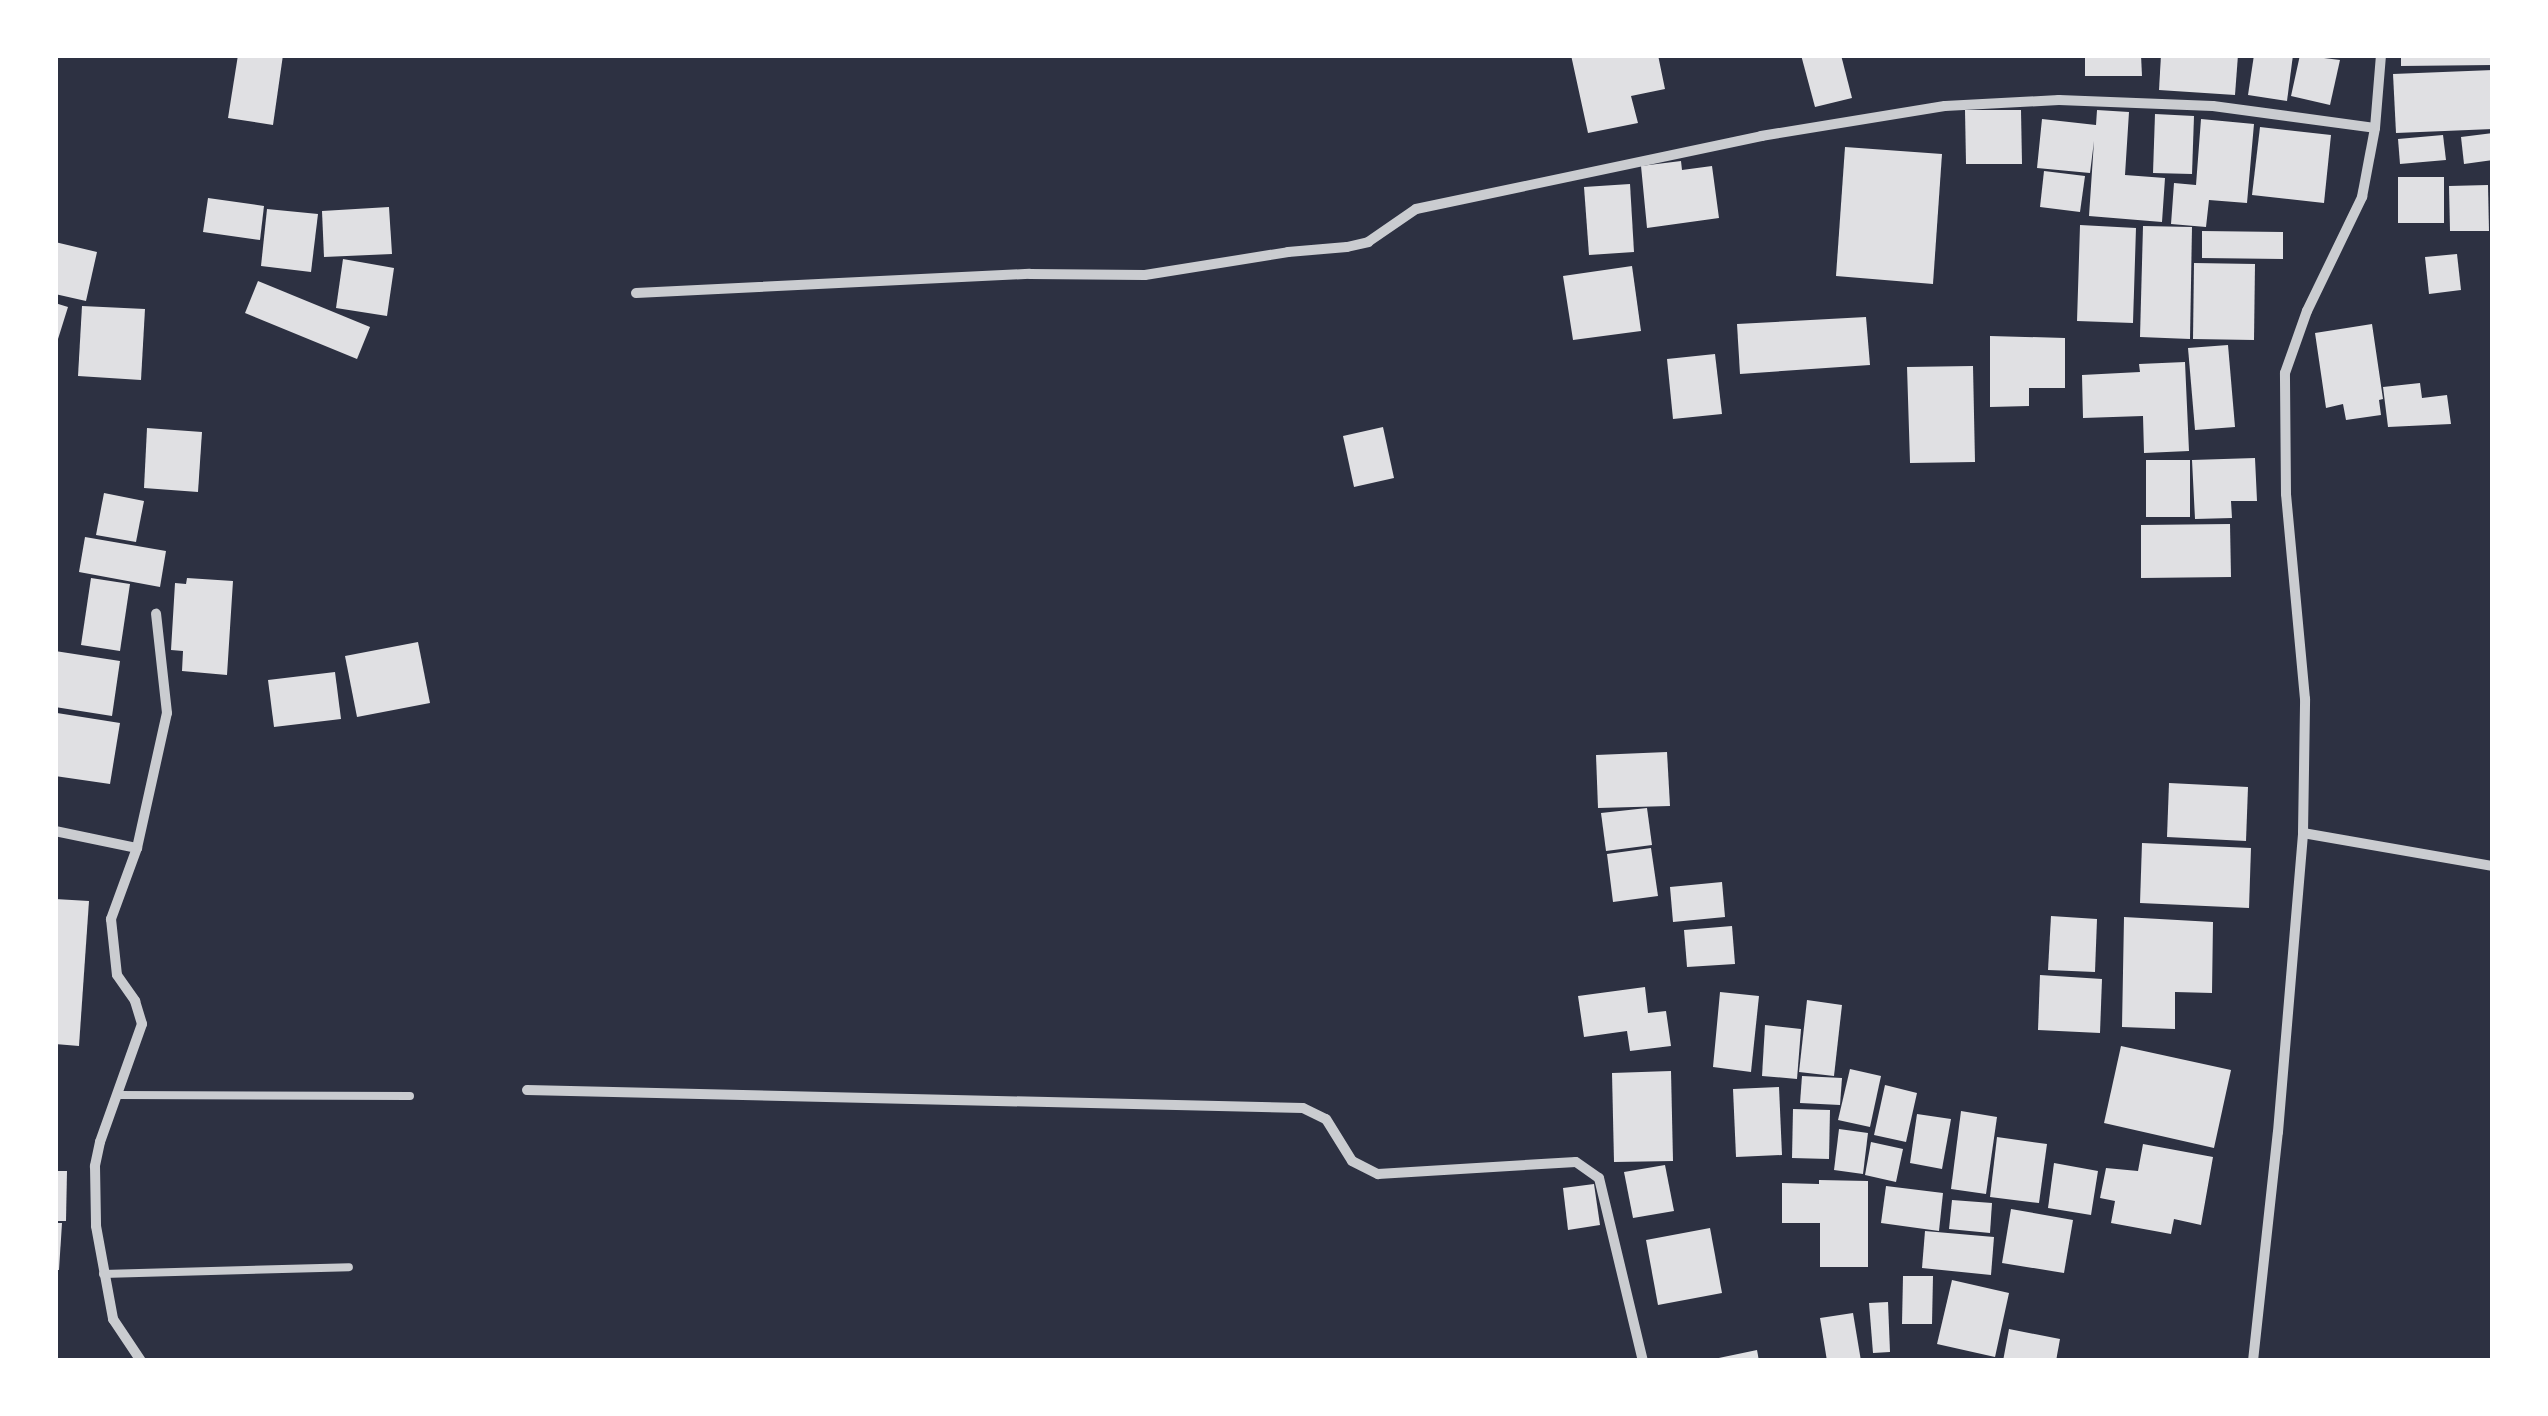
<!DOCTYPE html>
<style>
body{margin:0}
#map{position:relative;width:2548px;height:1416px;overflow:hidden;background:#2d3142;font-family:"Nunito Sans",sans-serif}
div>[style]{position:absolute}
.building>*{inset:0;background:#e0e0e3}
.service>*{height:8px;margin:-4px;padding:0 4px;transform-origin:4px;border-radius:4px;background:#caccd0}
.minor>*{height:10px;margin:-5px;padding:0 5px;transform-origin:5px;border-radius:5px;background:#caccd0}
span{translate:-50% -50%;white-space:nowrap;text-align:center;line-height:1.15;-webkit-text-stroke:8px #fff;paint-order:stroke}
.frame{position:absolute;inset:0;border:58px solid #fff;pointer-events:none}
</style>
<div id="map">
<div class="building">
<i style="clip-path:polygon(238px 55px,283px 55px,273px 125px,228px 118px)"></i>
<i style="clip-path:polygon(1571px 55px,1658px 55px,1665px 89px,1631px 96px,1638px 123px,1588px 133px)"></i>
<i style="clip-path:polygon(1801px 55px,1841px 55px,1852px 98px,1815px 107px)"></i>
<i style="clip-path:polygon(2085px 55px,2141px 55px,2142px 76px,2085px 76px)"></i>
<i style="clip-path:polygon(2161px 55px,2238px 55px,2235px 95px,2159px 90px)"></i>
<i style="clip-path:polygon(2254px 55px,2293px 55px,2287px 101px,2248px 95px)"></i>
<i style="clip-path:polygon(2300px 55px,2340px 60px,2330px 105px,2291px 96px)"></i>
<i style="clip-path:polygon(2401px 55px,2493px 55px,2493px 65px,2401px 66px)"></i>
<i style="clip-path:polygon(2493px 70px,2493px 129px,2396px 133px,2393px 74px)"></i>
<i style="clip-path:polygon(1965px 110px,2021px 110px,2022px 164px,1966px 164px)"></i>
<i style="clip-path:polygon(2097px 110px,2129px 112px,2125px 175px,2165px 178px,2162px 222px,2089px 216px,2094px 141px,2090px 173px,2037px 168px,2042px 119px,2096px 125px)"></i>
<i style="clip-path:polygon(2155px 114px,2194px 116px,2192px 174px,2153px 173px)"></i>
<i style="clip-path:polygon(2201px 119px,2254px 124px,2247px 203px,2209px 200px,2206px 227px,2171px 224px,2174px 183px,2196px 185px)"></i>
<i style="clip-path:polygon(2260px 127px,2331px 135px,2324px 203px,2252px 195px)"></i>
<i style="clip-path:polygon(2493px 133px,2493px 160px,2464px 164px,2461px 137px)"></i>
<i style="clip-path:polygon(2443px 135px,2446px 160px,2400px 164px,2398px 139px)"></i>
<i style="clip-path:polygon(1845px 147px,1942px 154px,1933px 284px,1836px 276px)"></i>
<i style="clip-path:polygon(1681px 161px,1682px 170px,1712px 166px,1719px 218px,1647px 228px,1641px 166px)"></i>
<i style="clip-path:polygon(2044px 171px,2085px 176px,2080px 212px,2040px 207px)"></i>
<i style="clip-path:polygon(2398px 177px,2444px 177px,2444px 223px,2398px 223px)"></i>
<i style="clip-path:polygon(1630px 184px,1634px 252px,1589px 255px,1584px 187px)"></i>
<i style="clip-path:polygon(2488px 185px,2489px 231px,2450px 231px,2449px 186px)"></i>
<i style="clip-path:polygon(208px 198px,264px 206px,260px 240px,203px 232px)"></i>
<i style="clip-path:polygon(389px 207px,392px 254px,324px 257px,322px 211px)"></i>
<i style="clip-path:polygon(267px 209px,318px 214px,311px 272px,261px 266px)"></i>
<i style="clip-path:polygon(2080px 225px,2136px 228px,2133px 323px,2077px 321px)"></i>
<i style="clip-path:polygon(2143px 226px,2192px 227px,2190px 339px,2140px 337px)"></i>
<i style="clip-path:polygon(2202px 231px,2283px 232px,2283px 259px,2202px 258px)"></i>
<i style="clip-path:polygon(55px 242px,97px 252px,86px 301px,55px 294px)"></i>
<i style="clip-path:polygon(2457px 254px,2461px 290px,2429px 294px,2425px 257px)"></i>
<i style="clip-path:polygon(343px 259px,394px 268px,387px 316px,336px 308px)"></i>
<i style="clip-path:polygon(2194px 263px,2255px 264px,2254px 340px,2193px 339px)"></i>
<i style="clip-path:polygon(1632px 266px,1641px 331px,1573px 340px,1563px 276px)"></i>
<i style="clip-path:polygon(258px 281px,370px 327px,357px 359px,245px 313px)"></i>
<i style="clip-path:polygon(55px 303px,68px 307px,58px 339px,55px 338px)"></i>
<i style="clip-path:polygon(82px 306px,145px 309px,141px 380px,78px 376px)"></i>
<i style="clip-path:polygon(1866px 317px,1870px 365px,1740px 374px,1737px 324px)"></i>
<i style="clip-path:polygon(2372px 324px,2383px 399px,2379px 400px,2381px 415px,2346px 420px,2343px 404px,2326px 408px,2315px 333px)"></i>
<i style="clip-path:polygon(1990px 336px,2065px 338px,2065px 388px,2029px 388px,2029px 406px,1990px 407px)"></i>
<i style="clip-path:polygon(2228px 345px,2235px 427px,2195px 430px,2188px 348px)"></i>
<i style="clip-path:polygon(1715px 354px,1722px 414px,1673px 419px,1667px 359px)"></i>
<i style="clip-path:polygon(2185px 362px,2189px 451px,2144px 453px,2143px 416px,2083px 418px,2082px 375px,2140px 372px,2139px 364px)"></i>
<i style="clip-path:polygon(1973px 366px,1975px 462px,1910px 463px,1907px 367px)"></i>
<i style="clip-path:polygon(2420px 383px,2422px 398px,2447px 395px,2451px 424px,2388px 427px,2383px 387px)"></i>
<i style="clip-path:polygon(1383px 427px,1394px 478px,1354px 487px,1343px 436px)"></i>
<i style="clip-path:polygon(147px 428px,202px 432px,198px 492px,144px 488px)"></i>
<i style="clip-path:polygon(2255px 458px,2257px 501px,2231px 501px,2232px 518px,2195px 519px,2192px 460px)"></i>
<i style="clip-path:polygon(2146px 460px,2190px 460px,2190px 517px,2146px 517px)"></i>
<i style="clip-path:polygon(104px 493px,144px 501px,136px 542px,96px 535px)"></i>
<i style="clip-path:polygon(2230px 524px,2231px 577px,2141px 578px,2141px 525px)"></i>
<i style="clip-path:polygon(85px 537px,166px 551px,160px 587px,79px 572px)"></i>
<i style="clip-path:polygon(91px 578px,130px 584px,120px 651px,81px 645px)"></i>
<i style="clip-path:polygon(187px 578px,233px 581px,227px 675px,182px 671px,183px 651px,171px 650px,175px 583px,186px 584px)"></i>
<i style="clip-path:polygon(418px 642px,430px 703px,357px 717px,345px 656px)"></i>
<i style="clip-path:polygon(55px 651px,120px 661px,112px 716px,55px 707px)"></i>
<i style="clip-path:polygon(335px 672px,341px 719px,274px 727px,268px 680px)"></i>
<i style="clip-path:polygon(57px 713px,120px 723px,110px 784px,55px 776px)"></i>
<i style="clip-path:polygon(1667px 752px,1670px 806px,1598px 808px,1596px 755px)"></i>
<i style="clip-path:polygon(2169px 783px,2248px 787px,2246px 841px,2167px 837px)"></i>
<i style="clip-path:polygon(1647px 808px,1652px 845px,1606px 851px,1601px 813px)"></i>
<i style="clip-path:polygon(2142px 843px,2251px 848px,2249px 908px,2140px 903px)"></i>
<i style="clip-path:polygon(1651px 848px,1658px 896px,1613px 902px,1607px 854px)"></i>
<i style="clip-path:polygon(1722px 882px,1725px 917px,1673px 922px,1670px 887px)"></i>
<i style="clip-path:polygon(55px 899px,89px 901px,79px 1046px,55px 1044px)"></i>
<i style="clip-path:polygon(2051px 916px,2097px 919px,2095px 972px,2048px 970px)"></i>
<i style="clip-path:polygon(2124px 917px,2213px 922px,2212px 993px,2175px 992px,2175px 1029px,2122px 1027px)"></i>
<i style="clip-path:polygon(1732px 926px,1735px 964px,1687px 967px,1684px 930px)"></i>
<i style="clip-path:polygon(2040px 975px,2102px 979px,2100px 1033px,2038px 1030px)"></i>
<i style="clip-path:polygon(1645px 987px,1648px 1013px,1666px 1011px,1671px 1046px,1630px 1051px,1627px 1031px,1584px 1037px,1578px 996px)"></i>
<i style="clip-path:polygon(1720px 992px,1759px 996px,1751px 1072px,1713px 1067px)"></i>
<i style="clip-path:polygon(1807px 1000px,1842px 1005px,1834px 1076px,1799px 1072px)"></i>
<i style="clip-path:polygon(1765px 1025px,1801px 1029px,1797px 1079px,1762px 1076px)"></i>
<i style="clip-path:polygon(2121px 1046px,2231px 1070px,2214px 1148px,2104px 1123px)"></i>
<i style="clip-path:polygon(1850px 1069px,1881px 1076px,1870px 1127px,1838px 1120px)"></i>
<i style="clip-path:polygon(1671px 1071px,1673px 1161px,1614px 1162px,1612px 1073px)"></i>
<i style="clip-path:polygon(1802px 1076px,1842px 1078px,1840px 1105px,1800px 1103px)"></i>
<i style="clip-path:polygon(1885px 1085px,1917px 1093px,1906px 1142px,1874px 1135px)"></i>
<i style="clip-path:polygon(1779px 1087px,1782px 1155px,1736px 1157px,1733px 1089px)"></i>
<i style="clip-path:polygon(1793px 1109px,1830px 1110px,1829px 1159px,1792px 1158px)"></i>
<i style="clip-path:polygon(1961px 1111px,1997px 1117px,1986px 1194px,1951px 1189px)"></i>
<i style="clip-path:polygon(1917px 1114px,1951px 1119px,1942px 1169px,1910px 1163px)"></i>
<i style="clip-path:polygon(1839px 1129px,1868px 1133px,1863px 1174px,1834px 1170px)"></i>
<i style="clip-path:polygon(1997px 1137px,2047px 1144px,2039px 1203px,1990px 1197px)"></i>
<i style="clip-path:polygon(1871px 1142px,1903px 1149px,1896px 1182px,1865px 1175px)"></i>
<i style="clip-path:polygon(2143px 1144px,2213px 1157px,2201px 1225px,2174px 1219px,2171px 1234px,2111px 1223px,2115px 1201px,2100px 1198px,2106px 1168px,2138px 1171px)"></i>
<i style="clip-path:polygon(2054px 1163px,2098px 1171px,2091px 1215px,2048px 1208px)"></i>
<i style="clip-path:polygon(1665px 1165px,1674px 1211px,1633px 1218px,1624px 1172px)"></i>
<i style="clip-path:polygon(55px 1171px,67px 1171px,66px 1221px,55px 1221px)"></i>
<i style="clip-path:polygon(1819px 1180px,1868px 1181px,1868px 1267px,1820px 1267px,1820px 1223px,1782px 1223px,1782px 1183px,1819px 1184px)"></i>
<i style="clip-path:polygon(1594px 1184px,1600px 1225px,1568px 1230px,1563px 1188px)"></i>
<i style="clip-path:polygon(1886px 1186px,1943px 1193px,1939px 1231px,1881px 1223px)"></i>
<i style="clip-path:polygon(1952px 1200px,1992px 1203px,1990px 1233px,1949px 1229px)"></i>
<i style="clip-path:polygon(2011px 1209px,2073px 1220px,2064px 1273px,2002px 1263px)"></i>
<i style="clip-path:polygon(55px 1223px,62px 1223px,59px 1270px,55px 1270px)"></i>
<i style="clip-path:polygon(1710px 1228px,1722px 1293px,1658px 1305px,1646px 1240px)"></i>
<i style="clip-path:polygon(1925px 1231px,1994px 1237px,1991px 1275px,1922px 1268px)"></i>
<i style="clip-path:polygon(1903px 1276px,1933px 1276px,1932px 1324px,1902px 1324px)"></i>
<i style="clip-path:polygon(1952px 1280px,2009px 1293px,1995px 1357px,1937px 1344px)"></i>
<i style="clip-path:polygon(1888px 1302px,1890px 1352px,1873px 1353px,1869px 1303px)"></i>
<i style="clip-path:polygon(1853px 1313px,1861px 1361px,1827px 1361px,1820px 1318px)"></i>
<i style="clip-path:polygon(2009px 1329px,2060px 1339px,2056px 1361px,2003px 1361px)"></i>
<i style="clip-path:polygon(1757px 1350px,1759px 1361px,1714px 1361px,1714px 1359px)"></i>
</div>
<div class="service">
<i style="left:117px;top:1095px;width:293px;rotate:0.2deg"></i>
<i style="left:103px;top:1274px;width:246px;rotate:-1.6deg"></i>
</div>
<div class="minor">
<i style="left:636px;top:293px;width:394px;rotate:-2.8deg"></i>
<i style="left:1030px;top:274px;width:115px;rotate:0.5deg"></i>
<i style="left:1145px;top:275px;width:145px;rotate:-9.1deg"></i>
<i style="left:1288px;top:252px;width:59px;rotate:-4.8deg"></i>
<i style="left:1347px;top:247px;width:22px;rotate:-13deg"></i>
<i style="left:1368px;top:242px;width:58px;rotate:-34.5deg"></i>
<i style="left:1416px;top:209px;width:353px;rotate:-11.9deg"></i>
<i style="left:1761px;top:136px;width:186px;rotate:-9.3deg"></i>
<i style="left:1945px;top:106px;width:114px;rotate:-3deg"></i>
<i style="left:2059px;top:100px;width:154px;rotate:2.2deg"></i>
<i style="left:2213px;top:106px;width:163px;rotate:7.7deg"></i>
<i style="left:55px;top:831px;width:84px;rotate:11.7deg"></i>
<i style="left:137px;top:848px;width:76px;rotate:110.1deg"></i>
<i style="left:111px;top:919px;width:56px;rotate:83.9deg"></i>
<i style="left:117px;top:975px;width:32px;rotate:55deg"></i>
<i style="left:135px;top:1001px;width:24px;rotate:73deg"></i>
<i style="left:142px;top:1024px;width:125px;rotate:109.6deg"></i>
<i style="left:100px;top:1142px;width:25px;rotate:102deg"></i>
<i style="left:95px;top:1166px;width:60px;rotate:89deg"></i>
<i style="left:96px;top:1226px;width:95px;rotate:79.6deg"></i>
<i style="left:113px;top:1319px;width:50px;rotate:56.3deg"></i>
<i style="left:2303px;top:833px;width:193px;rotate:9.9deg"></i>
<i style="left:137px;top:848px;width:138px;rotate:-77.5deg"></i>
<i style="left:167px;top:713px;width:100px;rotate:-96.3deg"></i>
<i style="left:527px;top:1090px;width:776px;rotate:1.33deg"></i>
<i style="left:1303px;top:1108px;width:25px;rotate:26deg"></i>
<i style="left:1326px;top:1119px;width:49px;rotate:58.2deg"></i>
<i style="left:1352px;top:1161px;width:29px;rotate:27deg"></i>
<i style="left:1378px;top:1174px;width:198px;rotate:-3.5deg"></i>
<i style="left:1576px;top:1162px;width:28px;rotate:35deg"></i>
<i style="left:1599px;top:1178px;width:188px;rotate:76.5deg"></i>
<i style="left:2253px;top:1361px;width:230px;rotate:-83.8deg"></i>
<i style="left:2278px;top:1132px;width:300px;rotate:-85.2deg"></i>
<i style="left:2303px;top:833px;width:134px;rotate:-89.1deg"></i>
<i style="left:2305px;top:699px;width:206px;rotate:-95.3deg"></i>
<i style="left:2286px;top:494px;width:121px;rotate:-90.5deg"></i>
<i style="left:2285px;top:373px;width:66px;rotate:-70.5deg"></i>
<i style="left:2307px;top:311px;width:127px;rotate:-64.2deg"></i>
<i style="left:2362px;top:197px;width:70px;rotate:-79.3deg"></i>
<i style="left:2375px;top:128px;width:73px;rotate:-85.3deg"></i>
</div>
<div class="frame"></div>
</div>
